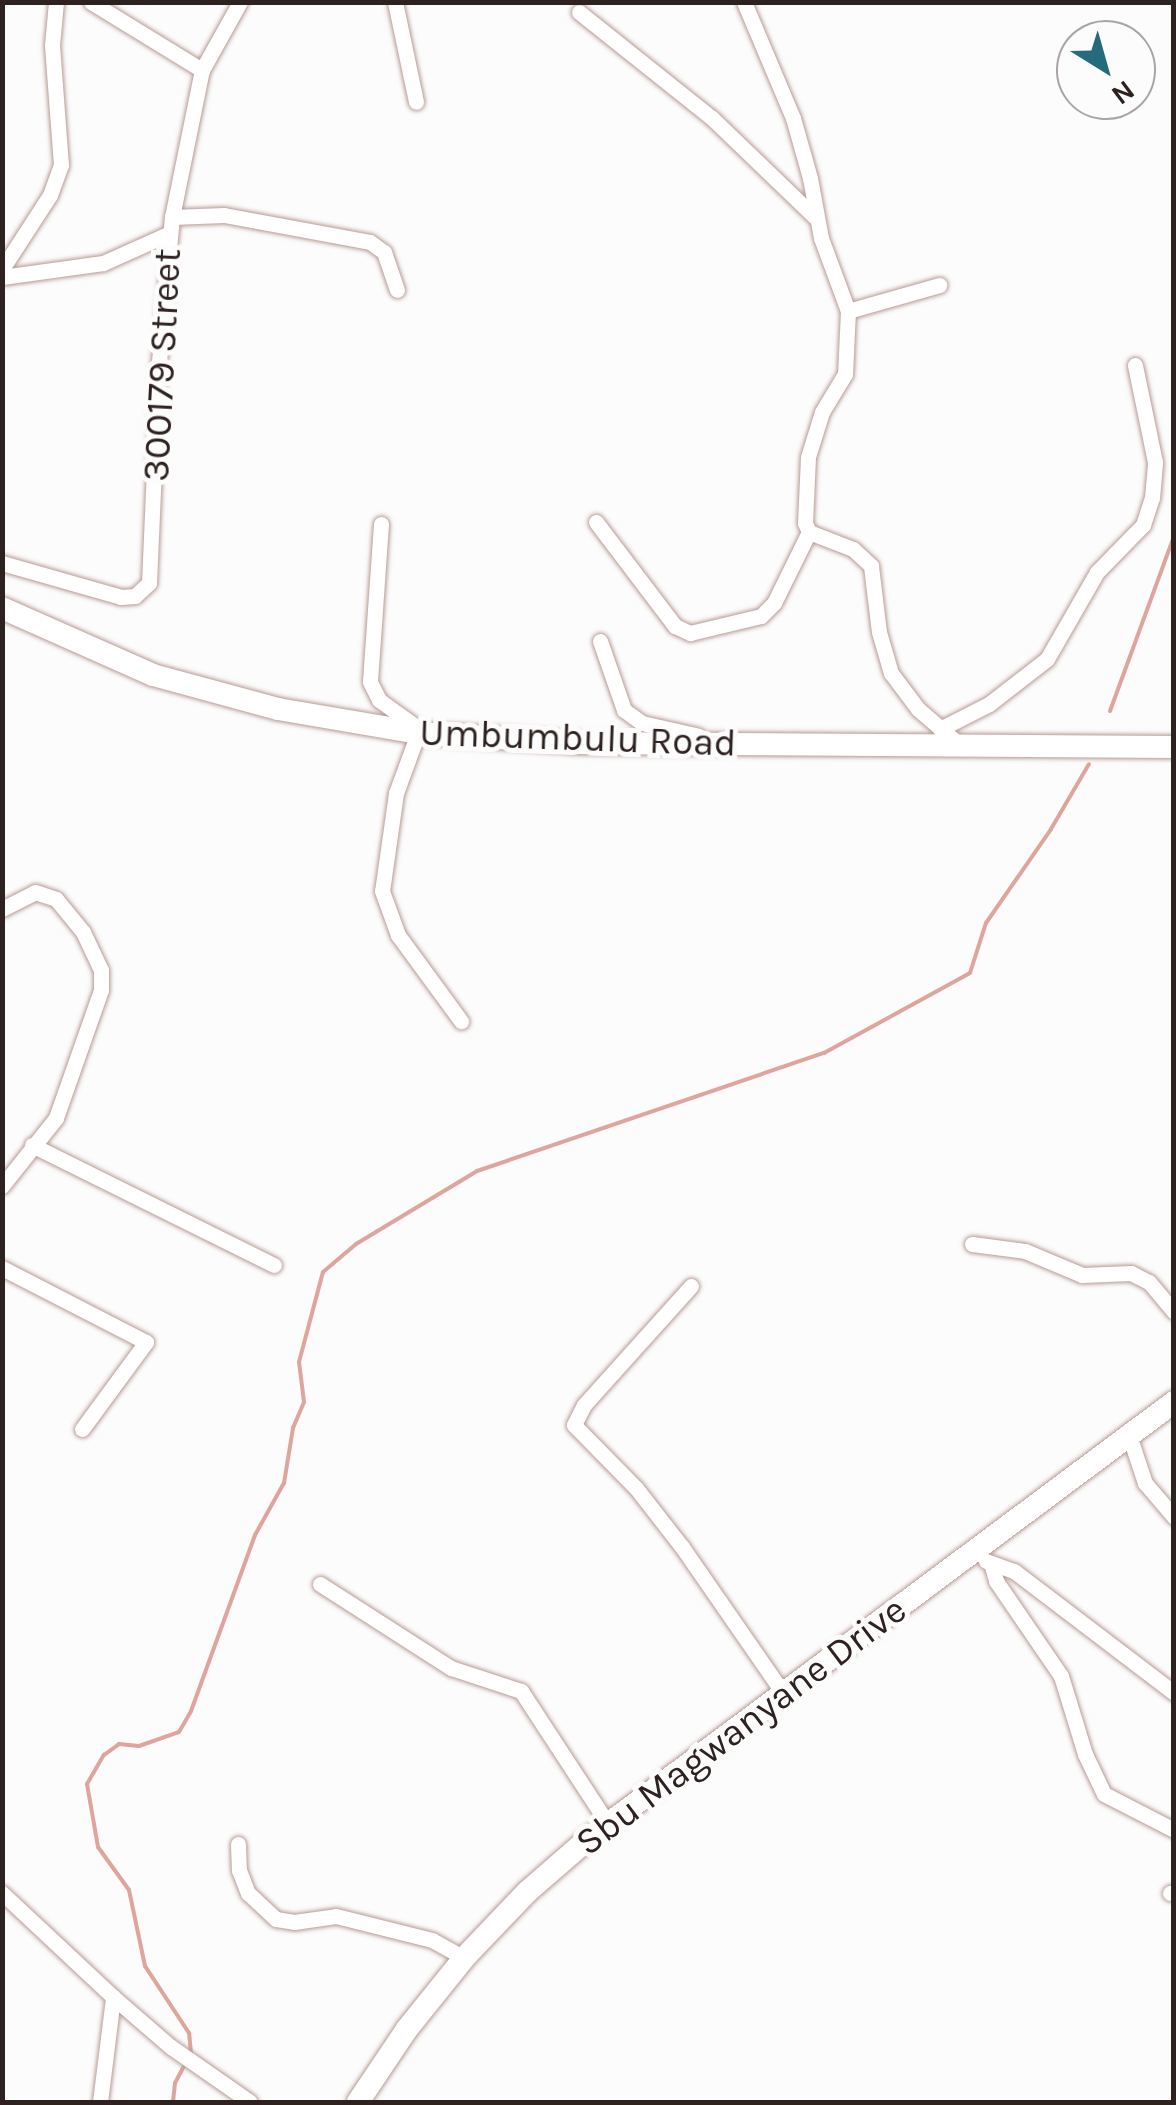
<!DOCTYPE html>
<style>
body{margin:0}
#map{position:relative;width:1176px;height:2105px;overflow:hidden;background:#fcfcfc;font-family:Karla,sans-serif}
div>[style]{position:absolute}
.stream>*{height:4px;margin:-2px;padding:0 2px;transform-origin:2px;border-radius:2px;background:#dfa59c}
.roads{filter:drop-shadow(0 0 2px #b89a95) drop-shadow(0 0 2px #b89a95)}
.minor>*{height:15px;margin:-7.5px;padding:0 7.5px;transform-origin:7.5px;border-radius:7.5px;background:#fff}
.secondary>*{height:22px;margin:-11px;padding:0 11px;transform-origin:11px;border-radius:11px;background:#fff}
span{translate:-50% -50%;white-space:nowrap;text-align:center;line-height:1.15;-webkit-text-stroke:10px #fcfcfc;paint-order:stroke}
.street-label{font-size:38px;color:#2e2220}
.frame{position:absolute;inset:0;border:5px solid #2e2220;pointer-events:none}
.north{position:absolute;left:1056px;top:20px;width:100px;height:100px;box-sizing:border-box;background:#fcfcfc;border:2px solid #aaa5a4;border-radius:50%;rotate:143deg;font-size:28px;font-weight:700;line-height:40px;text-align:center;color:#2e2220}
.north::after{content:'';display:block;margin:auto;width:35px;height:45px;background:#266b7b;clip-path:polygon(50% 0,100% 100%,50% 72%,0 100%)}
</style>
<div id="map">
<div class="stream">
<i style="left:1110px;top:711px;width:186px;rotate:-69.9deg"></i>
<i style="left:191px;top:2054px;width:21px;rotate:-95deg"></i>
<i style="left:189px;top:2033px;width:80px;rotate:-123.3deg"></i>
<i style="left:145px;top:1966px;width:78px;rotate:-101.9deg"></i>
<i style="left:129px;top:1890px;width:53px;rotate:-125.8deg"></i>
<i style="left:98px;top:1847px;width:64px;rotate:-99.9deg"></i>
<i style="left:87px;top:1784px;width:34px;rotate:-60deg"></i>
<i style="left:104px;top:1755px;width:19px;rotate:-36deg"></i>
<i style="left:119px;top:1744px;width:20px;rotate:6deg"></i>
<i style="left:139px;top:1746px;width:42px;rotate:-19.3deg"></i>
<i style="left:179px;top:1732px;width:24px;rotate:-60deg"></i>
<i style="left:191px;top:1711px;width:187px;rotate:-70deg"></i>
<i style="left:255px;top:1535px;width:60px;rotate:-60.9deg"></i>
<i style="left:284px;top:1483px;width:56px;rotate:-80.7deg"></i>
<i style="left:293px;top:1428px;width:28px;rotate:-67deg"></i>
<i style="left:304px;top:1402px;width:40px;rotate:-97.1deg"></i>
<i style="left:299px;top:1362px;width:93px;rotate:-75.1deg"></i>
<i style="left:323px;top:1272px;width:43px;rotate:-40.3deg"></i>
<i style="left:356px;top:1244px;width:141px;rotate:-31.1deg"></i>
<i style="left:477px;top:1171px;width:367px;rotate:-18.8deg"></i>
<i style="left:824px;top:1053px;width:166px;rotate:-28.7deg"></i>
<i style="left:970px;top:973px;width:52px;rotate:-72.3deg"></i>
<i style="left:986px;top:923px;width:114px;rotate:-55.3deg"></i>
<i style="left:1051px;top:829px;width:75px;rotate:-59.7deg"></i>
<i style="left:173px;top:2102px;width:19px;rotate:-84deg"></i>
<i style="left:175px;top:2083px;width:24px;rotate:-62deg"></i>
</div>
<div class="roads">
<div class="minor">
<i style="left:91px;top:2px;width:130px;rotate:31.5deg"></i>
<i style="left:395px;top:2px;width:102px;rotate:78.1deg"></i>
<i style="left:744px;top:2px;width:126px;rotate:67.1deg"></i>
<i style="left:793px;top:118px;width:62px;rotate:74.2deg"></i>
<i style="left:810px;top:178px;width:61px;rotate:79.6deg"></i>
<i style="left:821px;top:238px;width:78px;rotate:69.7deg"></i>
<i style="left:848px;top:311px;width:63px;rotate:92.7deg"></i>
<i style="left:845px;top:374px;width:44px;rotate:121.2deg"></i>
<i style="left:822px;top:412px;width:47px;rotate:107.3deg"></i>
<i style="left:808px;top:457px;width:66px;rotate:92.6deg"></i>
<i style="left:805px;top:523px;width:10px;rotate:66deg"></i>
<i style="left:809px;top:532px;width:47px;rotate:21.1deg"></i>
<i style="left:853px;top:549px;width:25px;rotate:43deg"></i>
<i style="left:871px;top:566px;width:66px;rotate:83.1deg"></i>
<i style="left:879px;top:632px;width:43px;rotate:73.7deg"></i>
<i style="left:891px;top:673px;width:45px;rotate:53.1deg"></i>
<i style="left:918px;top:709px;width:57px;rotate:40.7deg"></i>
<i style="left:579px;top:12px;width:170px;rotate:38.6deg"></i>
<i style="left:712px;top:118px;width:144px;rotate:43.9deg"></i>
<i style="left:172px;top:217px;width:52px;rotate:-2.2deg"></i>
<i style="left:224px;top:215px;width:148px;rotate:10.5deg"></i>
<i style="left:370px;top:242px;width:17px;rotate:36deg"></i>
<i style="left:384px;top:252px;width:40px;rotate:71.1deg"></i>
<i style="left:2px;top:269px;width:88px;rotate:-57deg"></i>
<i style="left:50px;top:195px;width:32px;rotate:-70deg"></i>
<i style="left:61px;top:165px;width:120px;rotate:-94.3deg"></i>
<i style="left:52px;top:45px;width:43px;rotate:-84.7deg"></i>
<i style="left:2px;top:277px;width:102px;rotate:-7.9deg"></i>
<i style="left:103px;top:263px;width:73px;rotate:-24.1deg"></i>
<i style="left:848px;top:311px;width:95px;rotate:-15.9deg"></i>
<i style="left:596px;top:522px;width:131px;rotate:52.8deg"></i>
<i style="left:675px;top:626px;width:17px;rotate:25deg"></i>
<i style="left:690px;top:633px;width:73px;rotate:-13.5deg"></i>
<i style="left:761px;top:616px;width:18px;rotate:-45deg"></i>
<i style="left:774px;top:603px;width:79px;rotate:-63.8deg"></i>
<i style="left:381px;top:524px;width:158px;rotate:94deg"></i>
<i style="left:370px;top:682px;width:20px;rotate:63deg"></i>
<i style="left:379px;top:700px;width:57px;rotate:35.7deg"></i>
<i style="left:2px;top:563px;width:124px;rotate:15.9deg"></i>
<i style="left:121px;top:597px;width:14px;rotate:-4deg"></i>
<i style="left:135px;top:596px;width:19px;rotate:-43deg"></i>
<i style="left:149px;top:583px;width:210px;rotate:-87.5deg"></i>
<i style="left:158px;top:373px;width:157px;rotate:-84.9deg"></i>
<i style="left:172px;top:217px;width:150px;rotate:-78.5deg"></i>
<i style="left:202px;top:70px;width:78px;rotate:-60.8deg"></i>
<i style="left:600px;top:641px;width:73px;rotate:70.8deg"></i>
<i style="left:624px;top:710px;width:22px;rotate:36deg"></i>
<i style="left:642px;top:723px;width:58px;rotate:12.8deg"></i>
<i style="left:940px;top:729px;width:55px;rotate:-27deg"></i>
<i style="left:989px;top:704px;width:73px;rotate:-37.8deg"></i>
<i style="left:1047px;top:659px;width:100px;rotate:-60.1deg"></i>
<i style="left:1097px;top:572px;width:66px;rotate:-45.6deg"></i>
<i style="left:1143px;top:525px;width:28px;rotate:-72deg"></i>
<i style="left:1152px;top:498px;width:36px;rotate:-85deg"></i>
<i style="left:1155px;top:462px;width:99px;rotate:-101.7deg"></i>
<i style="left:418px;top:733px;width:64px;rotate:110.1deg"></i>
<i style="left:396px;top:793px;width:99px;rotate:98.1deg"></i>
<i style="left:382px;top:891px;width:47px;rotate:70deg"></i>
<i style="left:398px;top:935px;width:107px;rotate:53.8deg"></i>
<i style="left:2px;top:909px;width:37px;rotate:-27deg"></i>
<i style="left:35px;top:892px;width:22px;rotate:18deg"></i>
<i style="left:56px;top:899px;width:43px;rotate:50.7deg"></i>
<i style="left:83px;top:932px;width:42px;rotate:64.7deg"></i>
<i style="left:101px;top:970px;width:20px;rotate:90deg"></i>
<i style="left:101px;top:990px;width:136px;rotate:109.4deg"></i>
<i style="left:56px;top:1118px;width:87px;rotate:128.5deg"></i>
<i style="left:32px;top:1145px;width:270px;rotate:26.4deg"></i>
<i style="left:972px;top:1244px;width:53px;rotate:7.5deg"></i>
<i style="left:1025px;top:1251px;width:62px;rotate:22.8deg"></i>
<i style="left:1082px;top:1275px;width:49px;rotate:-2.3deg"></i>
<i style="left:1131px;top:1273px;width:20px;rotate:27deg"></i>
<i style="left:1149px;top:1282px;width:39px;rotate:50deg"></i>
<i style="left:2px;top:1268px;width:162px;rotate:27.2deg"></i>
<i style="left:146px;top:1342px;width:108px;rotate:126.3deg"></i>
<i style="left:691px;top:1286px;width:160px;rotate:132deg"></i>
<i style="left:584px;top:1405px;width:22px;rotate:117deg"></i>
<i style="left:574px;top:1425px;width:88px;rotate:45.5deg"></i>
<i style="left:636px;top:1488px;width:75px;rotate:52.1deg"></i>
<i style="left:682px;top:1547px;width:178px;rotate:55.3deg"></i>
<i style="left:1129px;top:1435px;width:51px;rotate:71.6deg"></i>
<i style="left:1145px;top:1483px;width:45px;rotate:49.5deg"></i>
<i style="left:986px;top:1561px;width:30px;rotate:20deg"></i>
<i style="left:1014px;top:1571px;width:201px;rotate:37.3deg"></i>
<i style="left:991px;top:1563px;width:19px;rotate:74deg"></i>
<i style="left:996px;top:1581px;width:115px;rotate:55.6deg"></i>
<i style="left:1061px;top:1676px;width:82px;rotate:72.9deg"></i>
<i style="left:1085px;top:1754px;width:44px;rotate:64.6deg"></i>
<i style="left:1104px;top:1794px;width:79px;rotate:27.2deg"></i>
<i style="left:320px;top:1584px;width:156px;rotate:32.7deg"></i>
<i style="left:451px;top:1668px;width:74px;rotate:18.2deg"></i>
<i style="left:521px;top:1691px;width:159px;rotate:56.8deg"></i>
<i style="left:238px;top:1844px;width:26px;rotate:88deg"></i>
<i style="left:239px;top:1870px;width:25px;rotate:69deg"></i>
<i style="left:248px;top:1893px;width:38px;rotate:43deg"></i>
<i style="left:276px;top:1919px;width:18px;rotate:9deg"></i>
<i style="left:294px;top:1922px;width:42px;rotate:-8.1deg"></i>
<i style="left:336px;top:1916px;width:99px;rotate:14deg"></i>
<i style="left:432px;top:1940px;width:37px;rotate:29deg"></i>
<i style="left:2px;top:1893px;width:152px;rotate:43.1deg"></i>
<i style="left:113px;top:1997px;width:77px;rotate:40.8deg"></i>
<i style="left:171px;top:2047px;width:96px;rotate:34.8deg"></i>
<i style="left:1170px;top:1893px;width:4px;rotate:-14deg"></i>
<i style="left:100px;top:2102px;width:106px;rotate:-82.9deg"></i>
</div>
<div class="secondary">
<i style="left:2px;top:608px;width:165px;rotate:23.9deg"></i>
<i style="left:153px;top:675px;width:130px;rotate:15.2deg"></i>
<i style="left:278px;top:709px;width:142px;rotate:9.7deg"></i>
<i style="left:418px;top:733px;width:163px;rotate:3.5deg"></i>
<i style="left:581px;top:743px;width:593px;rotate:0.39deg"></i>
<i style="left:358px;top:2102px;width:88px;rotate:-56.1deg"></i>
<i style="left:407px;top:2029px;width:91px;rotate:-51.2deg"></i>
<i style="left:464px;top:1958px;width:91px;rotate:-46.3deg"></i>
<i style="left:527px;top:1892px;width:81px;rotate:-41deg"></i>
<i style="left:588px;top:1839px;width:731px;rotate:-36.71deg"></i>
</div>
</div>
<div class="street-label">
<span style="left:162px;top:365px;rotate:-87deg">300179 Street</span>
<span style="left:578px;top:738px;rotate:2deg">Umbumbulu Road</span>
<span style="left:741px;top:1726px;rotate:-37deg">Sbu Magwanyane Drive</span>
</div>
<div class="frame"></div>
<div class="north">N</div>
</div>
